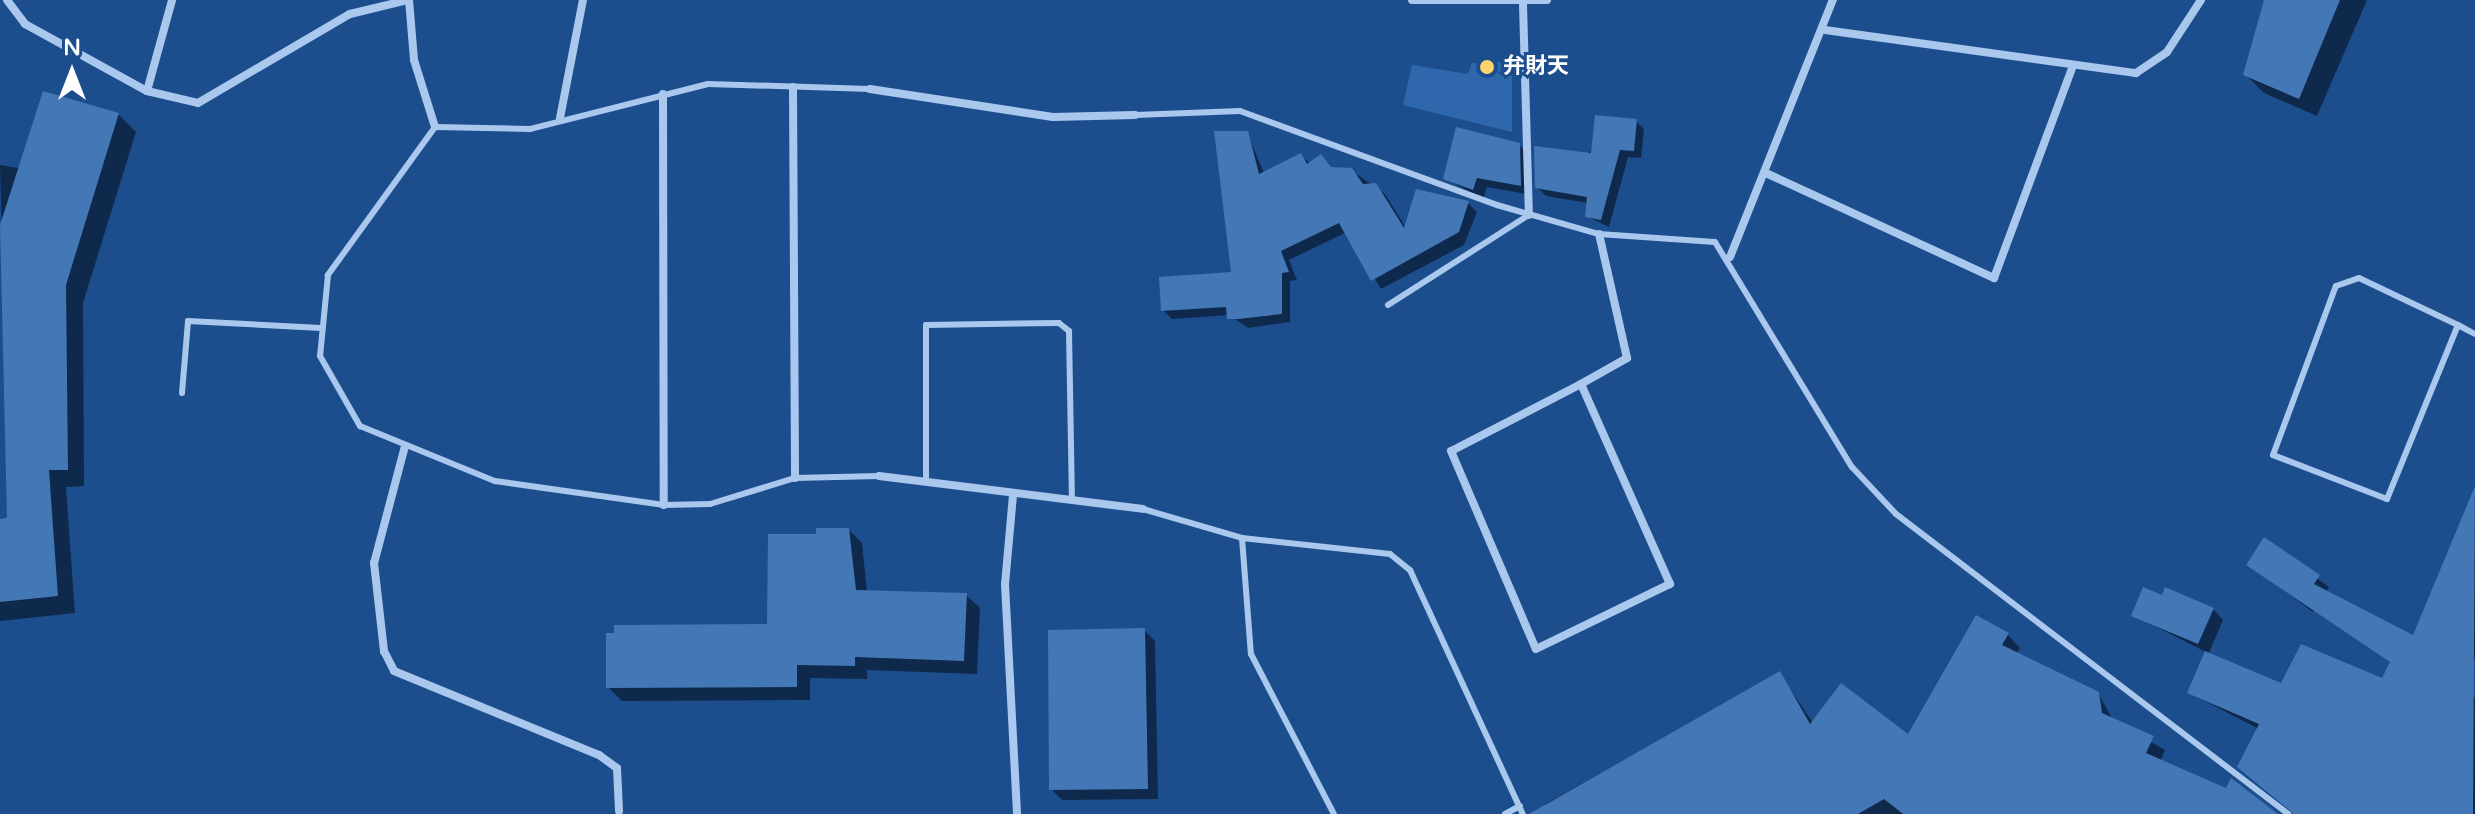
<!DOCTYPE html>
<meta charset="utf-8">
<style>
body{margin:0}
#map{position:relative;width:2475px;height:814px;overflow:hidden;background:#1c4e8e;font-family:"Varela Round","Noto Sans JP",sans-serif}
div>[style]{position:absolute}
.green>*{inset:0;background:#2f67ac}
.shadow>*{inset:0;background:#0007}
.building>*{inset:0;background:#4477b6}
.lane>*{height:6px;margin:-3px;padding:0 3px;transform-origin:3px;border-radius:3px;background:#aac8ed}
.street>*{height:8px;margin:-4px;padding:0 4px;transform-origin:4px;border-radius:4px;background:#aac8ed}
.dots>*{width:22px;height:22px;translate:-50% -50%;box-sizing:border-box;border:4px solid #1c4e8e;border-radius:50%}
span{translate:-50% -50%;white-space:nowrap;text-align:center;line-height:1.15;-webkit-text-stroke:6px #1c4e8e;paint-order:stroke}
.poi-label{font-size:22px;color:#fff;font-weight:700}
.left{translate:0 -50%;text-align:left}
.north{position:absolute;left:32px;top:32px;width:80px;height:80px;-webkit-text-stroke:6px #1c4e8e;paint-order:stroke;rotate:0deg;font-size:22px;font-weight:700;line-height:32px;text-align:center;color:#fff}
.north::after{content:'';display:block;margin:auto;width:28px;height:36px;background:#fff;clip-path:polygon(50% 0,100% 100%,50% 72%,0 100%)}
</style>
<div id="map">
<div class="green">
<i style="clip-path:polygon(1501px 62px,1502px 75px,1512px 76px,1512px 132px,1403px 105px,1412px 65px,1468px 74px,1472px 63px)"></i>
</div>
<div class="shadow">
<i style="clip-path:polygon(2266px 0,2367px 0,2317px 116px,2264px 93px,2245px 74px)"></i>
<i style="clip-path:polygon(118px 114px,136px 132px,83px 303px,84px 486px,66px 487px,75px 613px,0 621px,0 521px,9px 520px,0 165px,18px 168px)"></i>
<i style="clip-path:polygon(1636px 121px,1644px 129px,1641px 158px,1628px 157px,1609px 227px,1587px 216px,1588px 203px,1546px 196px,1537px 187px)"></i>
<i style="clip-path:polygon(1247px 133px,1264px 173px,1301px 155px,1310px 164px,1351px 170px,1385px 194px,1406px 228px,1468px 203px,1477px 212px,1464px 245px,1381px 289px,1347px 232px,1289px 260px,1297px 280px,1290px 281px,1290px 322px,1248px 328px,1229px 315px,1172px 319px,1163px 310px,1233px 274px)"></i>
<i style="clip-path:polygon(1519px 145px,1530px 156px,1531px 195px,1487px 187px,1483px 199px,1445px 178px)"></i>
<i style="clip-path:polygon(2475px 490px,2475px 659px,2438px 644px,2419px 625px)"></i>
<i style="clip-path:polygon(849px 530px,862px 543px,867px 592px,966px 595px,980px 608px,977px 674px,867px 670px,867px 679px,810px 678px,810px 700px,622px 701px,608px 687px,769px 626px,818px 536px)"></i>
<i style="clip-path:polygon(2264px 540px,2329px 587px,2313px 612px,2248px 564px)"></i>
<i style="clip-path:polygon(2164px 598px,2213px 609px,2223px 620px,2208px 655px,2282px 685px,2383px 680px,2402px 645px,2475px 698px,2475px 814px,2312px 814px,2285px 804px,2239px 767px,2259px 729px,2189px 693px,2206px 652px,2133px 615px)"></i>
<i style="clip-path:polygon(1144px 630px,1155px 641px,1158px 799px,1062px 800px,1051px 789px)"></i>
<i style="clip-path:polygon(2008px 635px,2020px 648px,2016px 654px,2098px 693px,2113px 720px,2165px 750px,2160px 762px,2243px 814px,1541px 814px,1545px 804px,1780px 674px,1813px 723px,1908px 737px)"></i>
</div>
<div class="building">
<i style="clip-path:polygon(2264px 0,2340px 0,2299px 99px,2243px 75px)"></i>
<i style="clip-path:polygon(43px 91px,119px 113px,66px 285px,68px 470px,49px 470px,58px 596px,0 602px,0 519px,7px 518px,0 225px)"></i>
<i style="clip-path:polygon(1595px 115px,1637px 119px,1634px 151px,1620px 150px,1601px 220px,1585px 217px,1587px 197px,1535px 188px,1534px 146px,1591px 153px)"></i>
<i style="clip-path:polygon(1456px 127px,1520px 143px,1521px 186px,1477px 178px,1473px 190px,1443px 179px)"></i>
<i style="clip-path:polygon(1214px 131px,1248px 131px,1259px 174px,1301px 153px,1307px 164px,1321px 154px,1331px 167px,1352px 168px,1363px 184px,1376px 183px,1404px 228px,1416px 189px,1469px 201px,1459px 232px,1371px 281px,1339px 223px,1281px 251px,1289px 272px,1282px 273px,1282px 314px,1238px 319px,1227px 319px,1226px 307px,1161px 311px,1159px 277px,1231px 272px)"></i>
<i style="clip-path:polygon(2475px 486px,2473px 814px,2294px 814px,2237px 767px,2259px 724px,2187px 693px,2205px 651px,2281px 683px,2301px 644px,2382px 678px,2390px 662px,2246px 565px,2264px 537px,2320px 575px,2314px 584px,2413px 635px)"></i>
<i style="clip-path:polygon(816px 528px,849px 528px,856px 590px,967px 593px,964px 661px,855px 657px,855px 666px,797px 665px,797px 687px,606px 688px,606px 633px,614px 633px,614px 625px,767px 624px,768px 534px,816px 534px)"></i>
<i style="clip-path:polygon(2143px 587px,2162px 595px,2165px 587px,2214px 608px,2198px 644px,2131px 616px)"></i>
<i style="clip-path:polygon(1976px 615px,2009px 633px,2002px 645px,2099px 692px,2102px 713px,2154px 736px,2146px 753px,2226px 788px,2231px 778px,2278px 814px,1903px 814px,1884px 799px,1858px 814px,1529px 814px,1780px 671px,1810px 724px,1841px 683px,1908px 734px)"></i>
<i style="clip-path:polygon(1145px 628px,1148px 789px,1049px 790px,1048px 630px)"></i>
</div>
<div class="lane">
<i style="left:870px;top:89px;width:162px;rotate:-178.2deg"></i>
<i style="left:708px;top:84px;width:184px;rotate:165.8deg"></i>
<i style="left:530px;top:129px;width:95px;rotate:-178.8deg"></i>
<i style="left:435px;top:127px;width:183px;rotate:125.9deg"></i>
<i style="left:328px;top:275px;width:81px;rotate:95.6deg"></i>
<i style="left:320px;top:356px;width:81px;rotate:60.3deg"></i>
<i style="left:360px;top:426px;width:146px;rotate:22.2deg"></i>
<i style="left:495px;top:481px;width:171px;rotate:8.1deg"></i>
<i style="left:664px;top:505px;width:46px;rotate:-1.2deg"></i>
<i style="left:710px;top:504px;width:89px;rotate:-17deg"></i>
<i style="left:795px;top:478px;width:84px;rotate:-1.4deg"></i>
<i style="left:1135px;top:115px;width:105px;rotate:-2.2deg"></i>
<i style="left:1240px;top:111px;width:274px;rotate:20.1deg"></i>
<i style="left:1497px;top:205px;width:106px;rotate:15.9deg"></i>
<i style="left:1599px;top:234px;width:116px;rotate:3.9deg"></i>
<i style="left:1715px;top:242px;width:263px;rotate:58.7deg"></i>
<i style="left:1852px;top:467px;width:64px;rotate:46.9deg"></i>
<i style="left:1896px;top:514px;width:494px;rotate:37.4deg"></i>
<i style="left:1388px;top:305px;width:167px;rotate:-32.6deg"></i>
<i style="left:2458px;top:325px;width:188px;rotate:112.2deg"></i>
<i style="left:2387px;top:499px;width:122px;rotate:-158.9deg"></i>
<i style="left:2273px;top:455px;width:180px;rotate:-69.6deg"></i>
<i style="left:2336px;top:286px;width:24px;rotate:-19deg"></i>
<i style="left:2359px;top:278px;width:110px;rotate:25.4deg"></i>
<i style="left:2458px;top:325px;width:19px;rotate:28deg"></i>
<i style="left:182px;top:393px;width:72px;rotate:-85.2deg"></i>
<i style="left:188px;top:321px;width:133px;rotate:3deg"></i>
<i style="left:926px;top:477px;width:152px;rotate:-90deg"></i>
<i style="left:926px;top:325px;width:133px;rotate:-0.9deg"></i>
<i style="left:1059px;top:323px;width:13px;rotate:39deg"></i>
<i style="left:1069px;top:331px;width:168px;rotate:89deg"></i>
<i style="left:1143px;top:509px;width:103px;rotate:16.3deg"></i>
<i style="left:1242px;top:538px;width:149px;rotate:6.2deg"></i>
<i style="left:1390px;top:554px;width:26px;rotate:39deg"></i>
<i style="left:1410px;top:570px;width:269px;rotate:65.2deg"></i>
<i style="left:1242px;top:538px;width:116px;rotate:85.6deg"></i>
<i style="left:1251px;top:654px;width:180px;rotate:62.6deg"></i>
<i style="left:1505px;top:814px;width:17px;rotate:-28deg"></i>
</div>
<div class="street">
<i style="left:7px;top:0;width:30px;rotate:53deg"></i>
<i style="left:25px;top:24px;width:139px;rotate:28.8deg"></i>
<i style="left:147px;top:91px;width:52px;rotate:13.2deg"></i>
<i style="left:198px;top:103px;width:176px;rotate:-30.4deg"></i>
<i style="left:350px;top:14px;width:60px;rotate:-13.6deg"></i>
<i style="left:409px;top:0;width:60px;rotate:85.2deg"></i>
<i style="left:414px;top:60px;width:70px;rotate:72.6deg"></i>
<i style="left:1412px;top:0;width:135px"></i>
<i style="left:1523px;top:4px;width:211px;rotate:88.4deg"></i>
<i style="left:1825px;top:30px;width:314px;rotate:7.9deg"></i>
<i style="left:2136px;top:73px;width:37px;rotate:-34deg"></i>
<i style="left:2167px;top:52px;width:62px;rotate:-56.8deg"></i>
<i style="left:793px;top:87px;width:391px;rotate:89.7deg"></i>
<i style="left:870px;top:89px;width:185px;rotate:8.7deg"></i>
<i style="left:1053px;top:117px;width:82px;rotate:-1.4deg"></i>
<i style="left:147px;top:91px;width:94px;rotate:-74.6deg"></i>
<i style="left:663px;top:94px;width:411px;rotate:89.9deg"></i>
<i style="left:560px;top:118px;width:120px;rotate:-79deg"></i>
<i style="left:1768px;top:174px;width:249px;rotate:24.7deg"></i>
<i style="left:1994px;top:278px;width:224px;rotate:-69.6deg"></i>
<i style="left:1730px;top:257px;width:277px;rotate:-68.2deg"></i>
<i style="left:1581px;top:384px;width:146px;rotate:152.7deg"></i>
<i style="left:1451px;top:451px;width:215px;rotate:66.8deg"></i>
<i style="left:1536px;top:649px;width:149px;rotate:-25.9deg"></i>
<i style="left:1670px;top:584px;width:219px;rotate:-114deg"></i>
<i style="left:1581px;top:384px;width:53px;rotate:-29.5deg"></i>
<i style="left:1627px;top:358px;width:127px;rotate:-102.7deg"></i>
<i style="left:405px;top:446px;width:121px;rotate:104.8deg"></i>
<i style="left:374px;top:563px;width:89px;rotate:83.5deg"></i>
<i style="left:384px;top:651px;width:22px;rotate:63deg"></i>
<i style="left:394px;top:671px;width:222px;rotate:22.3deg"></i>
<i style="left:599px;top:755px;width:22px;rotate:36deg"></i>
<i style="left:617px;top:768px;width:43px;rotate:87.3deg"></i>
<i style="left:879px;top:476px;width:266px;rotate:7.1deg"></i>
<i style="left:1013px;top:495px;width:89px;rotate:95.1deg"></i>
<i style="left:1005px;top:584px;width:230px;rotate:87deg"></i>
</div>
<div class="dots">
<i style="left:1487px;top:67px;background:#fed367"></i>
</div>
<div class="poi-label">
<span class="left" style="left:1503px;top:67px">弁財天</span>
</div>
<div class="north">N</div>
</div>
